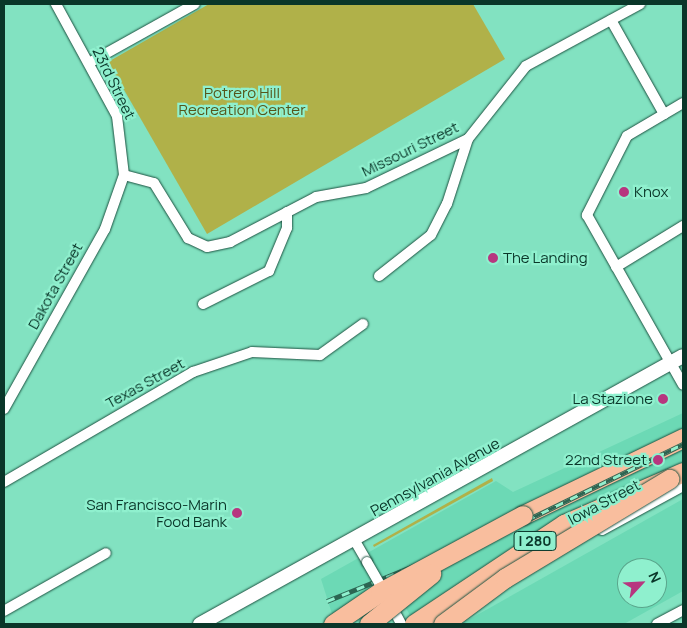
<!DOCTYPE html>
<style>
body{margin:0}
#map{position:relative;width:687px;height:628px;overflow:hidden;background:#82e2c1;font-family:Manrope,sans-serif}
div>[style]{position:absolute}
.built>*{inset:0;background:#6cd9b5}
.green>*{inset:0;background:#b0b149}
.roads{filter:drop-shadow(0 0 1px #1d5241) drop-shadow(0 0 1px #1d5241)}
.minor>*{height:10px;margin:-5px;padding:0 5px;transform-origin:5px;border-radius:5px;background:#fff}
.secondary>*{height:14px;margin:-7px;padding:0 7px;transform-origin:7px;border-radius:7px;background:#fff}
.motorway>*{height:19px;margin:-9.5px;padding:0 9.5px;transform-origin:9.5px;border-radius:9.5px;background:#f9be9e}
.rail>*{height:4.5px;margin-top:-2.25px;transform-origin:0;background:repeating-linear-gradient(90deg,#8ff0ce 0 8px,#2c6653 0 16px);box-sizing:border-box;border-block:1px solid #2c6653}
.bridges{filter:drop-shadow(0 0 1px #1d5241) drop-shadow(0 0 1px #1d5241)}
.minor-bridge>*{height:10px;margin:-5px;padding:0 5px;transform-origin:5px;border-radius:5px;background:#fff}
.motorway-bridge>*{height:19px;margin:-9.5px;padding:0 9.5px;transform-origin:9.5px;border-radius:9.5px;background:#f9be9e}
.dots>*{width:14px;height:14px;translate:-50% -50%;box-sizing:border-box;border:2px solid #8ff0ce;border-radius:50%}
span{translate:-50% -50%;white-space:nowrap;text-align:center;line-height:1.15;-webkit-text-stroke:4.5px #8ff0ce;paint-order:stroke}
.shield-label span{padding:1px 4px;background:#8ff0ce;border:1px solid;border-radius:4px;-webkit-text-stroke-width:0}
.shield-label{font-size:14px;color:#0a3629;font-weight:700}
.street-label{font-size:15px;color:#0a3629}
.park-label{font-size:15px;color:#55551a}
.poi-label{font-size:15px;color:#0a3629}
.left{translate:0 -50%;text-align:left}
.right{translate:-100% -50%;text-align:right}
.frame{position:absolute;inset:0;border:5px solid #0a3629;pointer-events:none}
.north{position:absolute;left:617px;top:558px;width:50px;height:50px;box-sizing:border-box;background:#8ff0ce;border:1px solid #5aa68c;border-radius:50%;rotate:65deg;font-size:14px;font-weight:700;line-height:20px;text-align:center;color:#0a3629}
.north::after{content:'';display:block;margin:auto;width:18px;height:22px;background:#b7367f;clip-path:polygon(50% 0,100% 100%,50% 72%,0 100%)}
</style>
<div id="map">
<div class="built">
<i style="clip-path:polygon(683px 413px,683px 462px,411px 617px,398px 594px,333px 617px,321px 579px,496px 481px,513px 492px)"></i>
<i style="clip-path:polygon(evenodd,683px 499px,683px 591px,624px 624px,461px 624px,683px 499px,627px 568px,657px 568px,657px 598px,627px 598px,627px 568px)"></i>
</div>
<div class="green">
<i style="clip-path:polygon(209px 4px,473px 4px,505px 59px,207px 234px,108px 62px)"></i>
<i style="clip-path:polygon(492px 478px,493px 481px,374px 547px,373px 545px)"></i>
</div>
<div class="roads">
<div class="minor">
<i style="left:611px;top:20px;width:108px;rotate:60.6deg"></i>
<i style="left:89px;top:63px;width:121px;rotate:-29.1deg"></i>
<i style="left:683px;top:103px;width:65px;rotate:149.5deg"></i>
<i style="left:627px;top:136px;width:89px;rotate:116.9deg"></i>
<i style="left:587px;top:215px;width:195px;rotate:60.5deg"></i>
<i style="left:124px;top:175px;width:31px;rotate:15deg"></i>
<i style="left:154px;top:183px;width:65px;rotate:58.3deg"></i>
<i style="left:188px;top:238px;width:21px;rotate:25deg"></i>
<i style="left:207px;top:247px;width:24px;rotate:-12deg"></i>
<i style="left:230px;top:242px;width:97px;rotate:-27.6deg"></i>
<i style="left:316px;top:197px;width:51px;rotate:-10.2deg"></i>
<i style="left:366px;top:188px;width:113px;rotate:-25.7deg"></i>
<i style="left:468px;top:139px;width:93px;rotate:-51.5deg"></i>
<i style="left:526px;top:66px;width:130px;rotate:-28.5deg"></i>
<i style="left:616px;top:267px;width:79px;rotate:-31.5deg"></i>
<i style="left:379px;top:276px;width:66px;rotate:-38.3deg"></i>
<i style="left:431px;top:235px;width:35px;rotate:-63deg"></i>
<i style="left:447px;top:204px;width:68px;rotate:-72.1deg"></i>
<i style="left:203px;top:304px;width:74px;rotate:-26.6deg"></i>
<i style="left:269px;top:271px;width:47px;rotate:-67.3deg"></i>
<i style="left:287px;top:228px;width:16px;rotate:-90deg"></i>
<i style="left:4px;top:409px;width:206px;rotate:-60.7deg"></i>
<i style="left:105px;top:229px;width:57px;rotate:-70.6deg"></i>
<i style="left:124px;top:175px;width:59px;rotate:-96.8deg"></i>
<i style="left:117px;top:116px;width:128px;rotate:-118.6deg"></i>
<i style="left:4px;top:482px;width:219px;rotate:-30.2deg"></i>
<i style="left:193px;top:372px;width:62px;rotate:-18.7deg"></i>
<i style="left:252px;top:352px;width:68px;rotate:2.5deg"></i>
<i style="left:320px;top:355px;width:53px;rotate:-35.8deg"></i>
<i style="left:602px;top:530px;width:92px;rotate:-28.5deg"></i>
<i style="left:355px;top:541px;width:24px;rotate:60deg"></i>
<i style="left:390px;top:603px;width:24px;rotate:62deg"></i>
<i style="left:4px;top:611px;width:117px;rotate:-29.6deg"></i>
<i style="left:657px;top:624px;width:30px;rotate:-28deg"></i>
</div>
<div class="secondary">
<i style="left:200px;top:624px;width:552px;rotate:-29.02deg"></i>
</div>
<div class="motorway">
<i style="left:523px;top:515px;width:178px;rotate:-25.7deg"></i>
<i style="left:414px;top:624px;width:180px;rotate:-33.7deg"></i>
<i style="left:564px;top:524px;width:130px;rotate:-23.6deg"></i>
</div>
</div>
<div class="rail">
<i style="left:327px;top:601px;width:216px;rotate:-22deg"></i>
<i style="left:527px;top:520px;width:174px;rotate:-26deg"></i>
</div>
<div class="bridges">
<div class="minor-bridge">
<i style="left:367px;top:562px;width:34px;rotate:60deg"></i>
</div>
<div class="motorway-bridge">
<i style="left:333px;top:624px;width:57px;rotate:-34.2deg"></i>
<i style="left:380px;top:592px;width:162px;rotate:-28.3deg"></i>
<i style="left:369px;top:624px;width:80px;rotate:-38.9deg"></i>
<i style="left:443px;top:624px;width:77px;rotate:-36.6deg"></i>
<i style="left:505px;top:578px;width:192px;rotate:-31.1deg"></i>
</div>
</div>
<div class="dots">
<i style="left:624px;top:192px;background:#b7367f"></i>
<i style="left:493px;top:258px;background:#b7367f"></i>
<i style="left:663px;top:399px;background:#b7367f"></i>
<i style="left:658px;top:460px;background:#b7367f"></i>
<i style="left:237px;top:513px;background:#b7367f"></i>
</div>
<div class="shield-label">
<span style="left:535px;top:541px">I 280</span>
</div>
<div class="street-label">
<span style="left:114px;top:83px;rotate:64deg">23rd Street</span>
<span style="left:410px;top:149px;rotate:-26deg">Missouri Street</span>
<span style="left:55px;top:286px;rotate:-61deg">Dakota Street</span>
<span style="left:145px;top:383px;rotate:-29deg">Texas Street</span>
<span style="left:435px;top:477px;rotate:-29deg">Pennsylvania Avenue</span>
<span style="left:604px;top:502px;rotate:-28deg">Iowa Street</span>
</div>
<div class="park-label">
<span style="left:242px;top:101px">Potrero Hill<br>Recreation Center</span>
</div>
<div class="poi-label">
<span class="left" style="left:634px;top:192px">Knox</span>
<span class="left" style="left:503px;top:258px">The Landing</span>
<span class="right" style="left:653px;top:399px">La Stazione</span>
<span class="right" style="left:647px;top:460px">22nd Street</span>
<span class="right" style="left:227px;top:513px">San Francisco-Marin<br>Food Bank</span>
</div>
<div class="frame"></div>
<div class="north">N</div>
</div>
